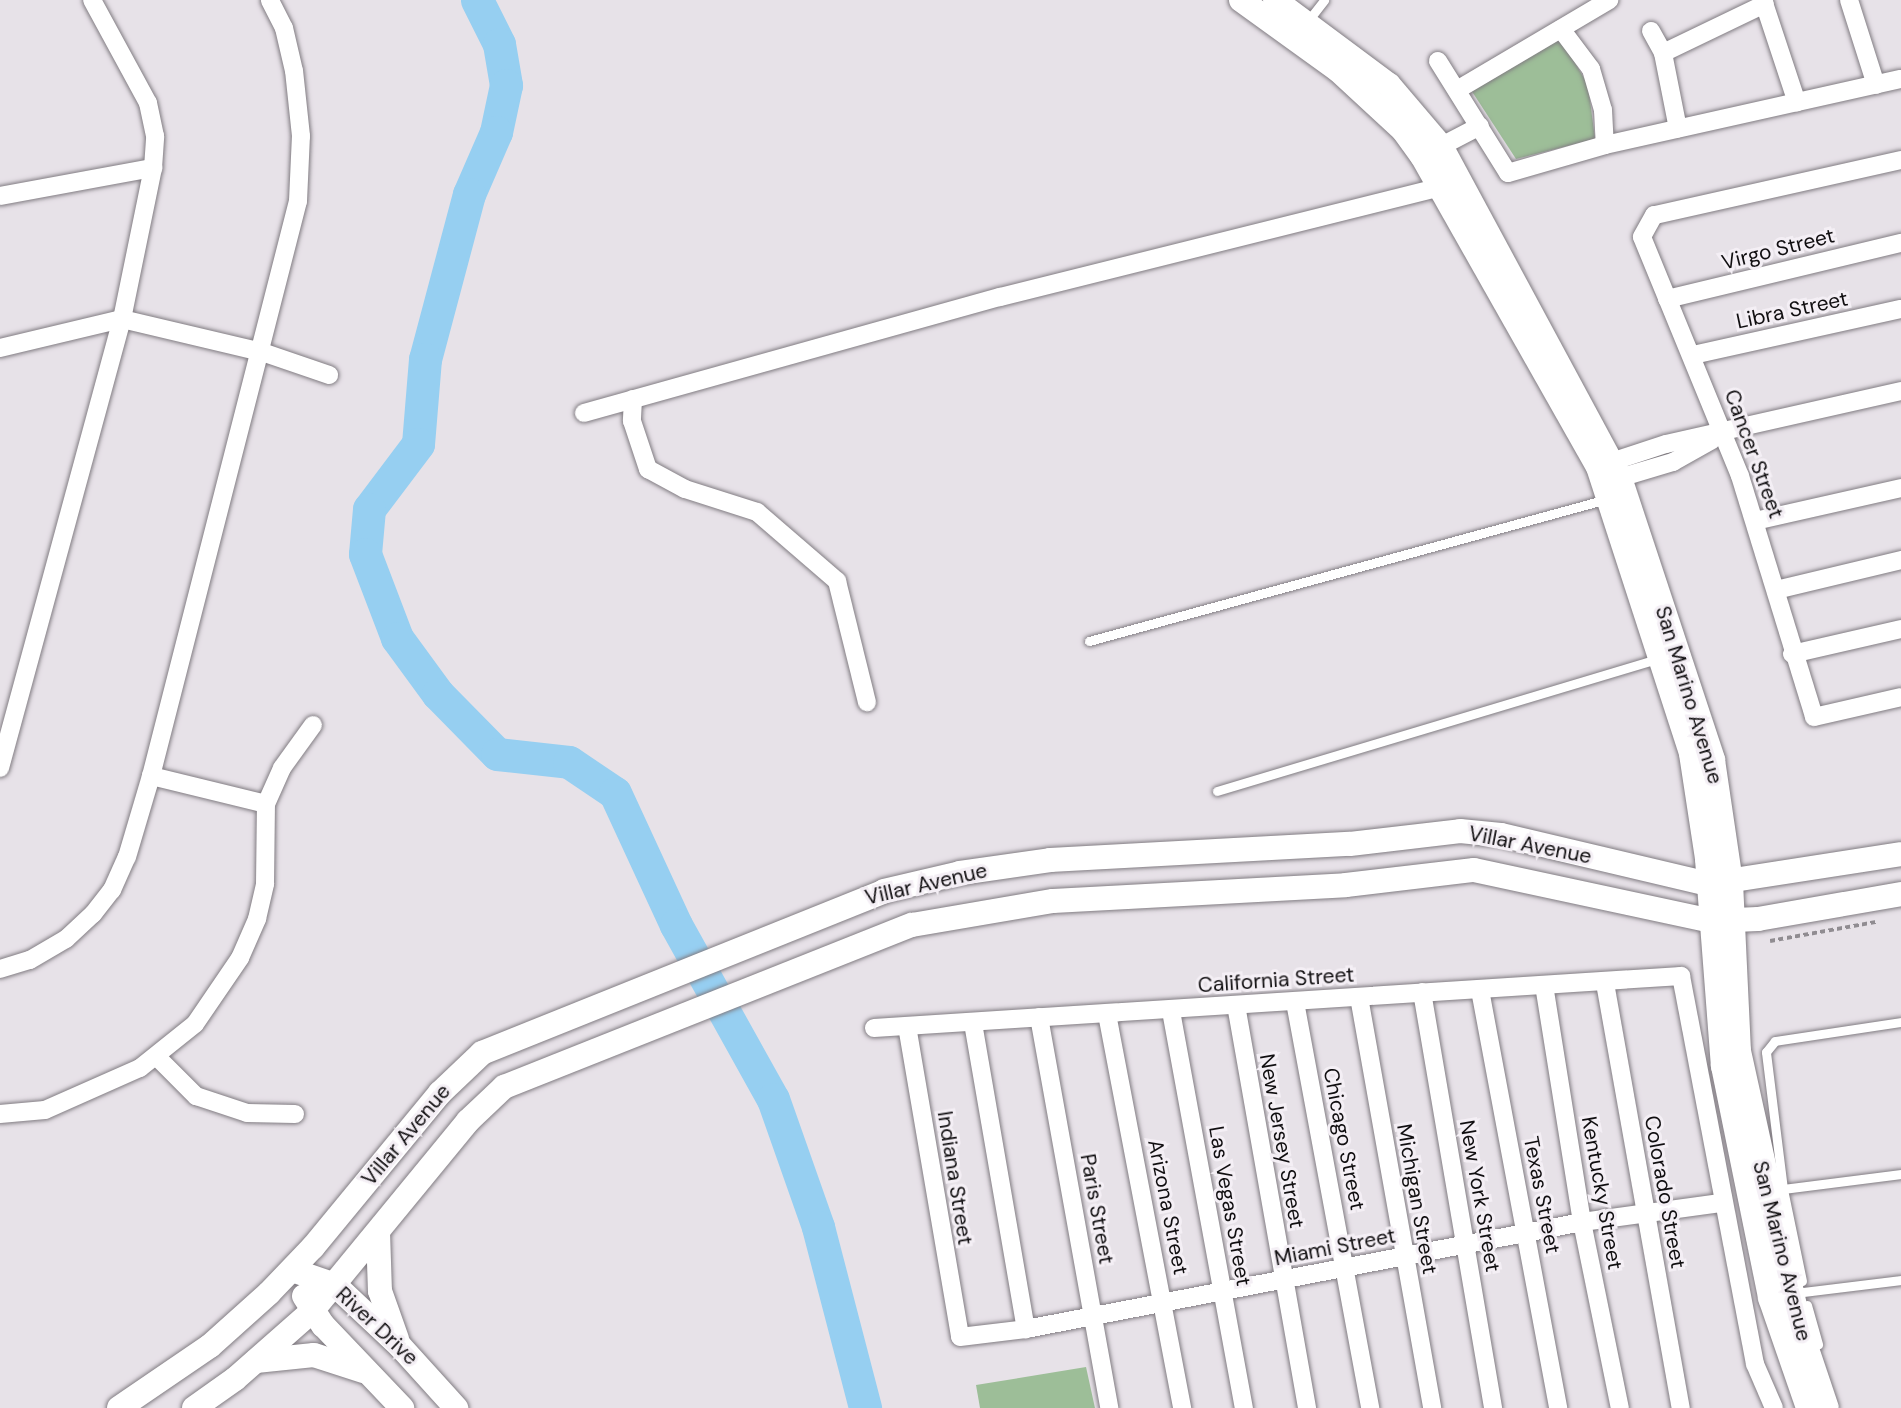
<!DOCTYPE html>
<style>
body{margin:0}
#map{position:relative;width:1901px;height:1408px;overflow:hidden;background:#e7e2e8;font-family:"DM Sans",sans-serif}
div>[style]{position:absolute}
.green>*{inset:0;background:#9dbe98}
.river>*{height:33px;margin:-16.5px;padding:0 16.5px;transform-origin:16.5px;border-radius:16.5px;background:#96cff1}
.path>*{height:3.5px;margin-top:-1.75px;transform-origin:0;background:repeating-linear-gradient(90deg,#908c91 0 5px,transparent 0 8.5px)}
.roads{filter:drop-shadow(0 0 2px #817c82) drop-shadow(0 0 2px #817c82)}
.lane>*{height:9px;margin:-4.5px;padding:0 4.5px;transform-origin:4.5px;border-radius:4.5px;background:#fff}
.street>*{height:18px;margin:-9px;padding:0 9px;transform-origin:9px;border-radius:9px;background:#fff}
.secondary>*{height:24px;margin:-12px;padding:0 12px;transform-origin:12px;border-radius:12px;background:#fff}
span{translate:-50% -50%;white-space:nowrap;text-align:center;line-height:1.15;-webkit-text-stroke:6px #f4eff5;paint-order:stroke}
.street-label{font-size:21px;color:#100e10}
</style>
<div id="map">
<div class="green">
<i style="clip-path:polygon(1560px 37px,1588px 85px,1595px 139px,1516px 159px,1471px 90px)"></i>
<i style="clip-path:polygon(1086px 1367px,1095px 1408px,980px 1408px,976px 1385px)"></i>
</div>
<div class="river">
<i style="left:477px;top:0;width:49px;rotate:63.4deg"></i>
<i style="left:499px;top:44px;width:42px;rotate:80.3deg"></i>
<i style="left:506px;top:85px;width:48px;rotate:102deg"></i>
<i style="left:496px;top:132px;width:68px;rotate:113.5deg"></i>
<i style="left:469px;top:194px;width:171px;rotate:104.9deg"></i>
<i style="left:425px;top:359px;width:85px;rotate:94.7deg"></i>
<i style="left:418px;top:444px;width:81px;rotate:127deg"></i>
<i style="left:369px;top:509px;width:45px;rotate:95.1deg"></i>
<i style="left:365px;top:554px;width:90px;rotate:69.1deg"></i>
<i style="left:397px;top:638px;width:69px;rotate:53.8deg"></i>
<i style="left:438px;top:694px;width:84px;rotate:45.5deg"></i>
<i style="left:497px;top:754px;width:72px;rotate:6.3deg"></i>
<i style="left:569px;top:762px;width:55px;rotate:34deg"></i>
<i style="left:615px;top:793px;width:145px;rotate:65.2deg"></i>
<i style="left:676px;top:925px;width:199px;rotate:60.9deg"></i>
<i style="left:773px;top:1099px;width:136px;rotate:70.6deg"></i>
<i style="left:818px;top:1227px;width:187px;rotate:75.4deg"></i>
</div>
<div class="path">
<i style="left:1770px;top:941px;width:108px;rotate:-10.2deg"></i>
</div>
<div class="roads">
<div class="lane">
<i style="left:1307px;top:22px;width:28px;rotate:-52deg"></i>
<i style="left:1089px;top:641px;width:537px;rotate:-15.33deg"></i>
<i style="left:1217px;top:791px;width:460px;rotate:-16.7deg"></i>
<i style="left:1783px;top:1189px;width:119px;rotate:-7.2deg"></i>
<i style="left:1802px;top:1281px;width:94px;rotate:-101.7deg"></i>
<i style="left:1783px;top:1189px;width:138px;rotate:-97.1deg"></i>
<i style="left:1766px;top:1052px;width:14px;rotate:-51deg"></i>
<i style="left:1775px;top:1041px;width:127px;rotate:-8.6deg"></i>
<i style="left:1795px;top:1293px;width:107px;rotate:-7deg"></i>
<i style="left:1807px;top:1305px;width:41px;rotate:74.2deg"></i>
</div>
<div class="street">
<i style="left:1763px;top:0;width:108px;rotate:71.7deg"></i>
<i style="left:1849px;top:0;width:89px;rotate:72.4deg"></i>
<i style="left:1561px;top:29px;width:50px;rotate:53.1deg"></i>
<i style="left:1591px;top:69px;width:43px;rotate:73.7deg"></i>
<i style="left:1603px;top:110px;width:35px;rotate:87deg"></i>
<i style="left:1651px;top:31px;width:25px;rotate:61deg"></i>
<i style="left:1663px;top:53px;width:77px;rotate:78.8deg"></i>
<i style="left:1663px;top:53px;width:113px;rotate:-25.7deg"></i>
<i style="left:1438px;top:61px;width:132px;rotate:58deg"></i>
<i style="left:1508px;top:173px;width:101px;rotate:-16.1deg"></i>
<i style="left:1605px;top:145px;width:303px;rotate:-12.6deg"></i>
<i style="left:1457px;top:90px;width:177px;rotate:-30.6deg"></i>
<i style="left:1432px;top:151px;width:54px;rotate:-27.5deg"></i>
<i style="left:1901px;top:160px;width:253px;rotate:167.4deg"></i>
<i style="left:1654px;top:215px;width:25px;rotate:119deg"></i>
<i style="left:1642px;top:237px;width:258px;rotate:67.7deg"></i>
<i style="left:1740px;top:476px;width:252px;rotate:72.9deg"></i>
<i style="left:1814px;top:717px;width:89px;rotate:-12.9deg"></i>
<i style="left:0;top:196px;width:156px;rotate:-10.4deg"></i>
<i style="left:1667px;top:299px;width:241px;rotate:-13.5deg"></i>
<i style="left:0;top:348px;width:125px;rotate:-13.4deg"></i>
<i style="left:122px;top:319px;width:144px;rotate:13.3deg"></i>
<i style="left:262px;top:352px;width:71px;rotate:18.9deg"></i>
<i style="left:1693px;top:355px;width:213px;rotate:-12.5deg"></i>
<i style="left:633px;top:399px;width:22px;rotate:93deg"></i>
<i style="left:632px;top:421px;width:51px;rotate:71.6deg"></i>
<i style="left:648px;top:469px;width:42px;rotate:28.4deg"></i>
<i style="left:685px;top:489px;width:76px;rotate:17.7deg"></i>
<i style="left:757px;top:512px;width:106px;rotate:40.8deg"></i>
<i style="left:837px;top:581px;width:125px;rotate:76.1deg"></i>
<i style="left:584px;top:413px;width:432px;rotate:-15.6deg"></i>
<i style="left:1000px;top:297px;width:464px;rotate:-14deg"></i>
<i style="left:1602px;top:465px;width:67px;rotate:-18.2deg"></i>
<i style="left:1666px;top:444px;width:241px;rotate:-12.7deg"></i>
<i style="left:1609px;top:481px;width:67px;rotate:-16.5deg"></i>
<i style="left:1673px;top:462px;width:45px;rotate:-29.4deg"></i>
<i style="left:1755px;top:521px;width:150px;rotate:-12.7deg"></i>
<i style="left:1776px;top:590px;width:129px;rotate:-13.5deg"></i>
<i style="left:1792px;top:654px;width:112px;rotate:-12.9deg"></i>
<i style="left:0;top:768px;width:465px;rotate:-74.8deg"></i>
<i style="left:122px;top:319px;width:154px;rotate:-78.4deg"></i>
<i style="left:153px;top:168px;width:32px;rotate:-86deg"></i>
<i style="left:155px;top:136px;width:34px;rotate:-102deg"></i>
<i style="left:148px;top:103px;width:117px;rotate:-118.5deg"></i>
<i style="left:151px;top:776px;width:118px;rotate:13.7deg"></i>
<i style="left:0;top:969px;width:31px;rotate:-17deg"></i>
<i style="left:30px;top:960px;width:42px;rotate:-30.3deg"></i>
<i style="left:66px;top:939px;width:37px;rotate:-43deg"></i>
<i style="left:93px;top:914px;width:31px;rotate:-52deg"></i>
<i style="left:112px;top:890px;width:36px;rotate:-66deg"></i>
<i style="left:127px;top:857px;width:84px;rotate:-73.5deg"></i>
<i style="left:151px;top:776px;width:593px;rotate:-75.66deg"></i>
<i style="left:298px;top:201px;width:65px;rotate:-87.4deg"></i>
<i style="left:301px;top:136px;width:65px;rotate:-96.1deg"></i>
<i style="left:294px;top:71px;width:44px;rotate:-103.1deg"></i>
<i style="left:284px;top:28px;width:31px;rotate:-117deg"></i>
<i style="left:1605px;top:983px;width:432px;rotate:79.9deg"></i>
<i style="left:1544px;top:985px;width:240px;rotate:80.9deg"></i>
<i style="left:1582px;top:1222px;width:190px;rotate:78.5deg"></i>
<i style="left:1480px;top:990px;width:425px;rotate:79.4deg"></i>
<i style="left:1422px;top:992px;width:422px;rotate:80.3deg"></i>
<i style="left:1359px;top:997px;width:417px;rotate:79.9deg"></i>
<i style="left:1295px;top:1002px;width:413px;rotate:79.5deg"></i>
<i style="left:1236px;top:1005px;width:409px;rotate:80deg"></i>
<i style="left:1171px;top:1011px;width:404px;rotate:79.6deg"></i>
<i style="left:1107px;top:1014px;width:401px;rotate:79.2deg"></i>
<i style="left:1039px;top:1017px;width:397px;rotate:79.8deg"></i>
<i style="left:973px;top:1023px;width:311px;rotate:80.2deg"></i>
<i style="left:907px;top:1026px;width:315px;rotate:80.3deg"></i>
<i style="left:960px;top:1337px;width:66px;rotate:-6.9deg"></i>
<i style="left:1026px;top:1329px;width:566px;rotate:-10.89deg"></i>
<i style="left:1582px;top:1222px;width:140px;rotate:-7.8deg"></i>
<i style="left:874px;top:1028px;width:809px;rotate:-3.69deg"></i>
<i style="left:1681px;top:976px;width:395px;rotate:79.2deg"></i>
<i style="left:1755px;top:1364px;width:48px;rotate:66.6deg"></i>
<i style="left:156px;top:1056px;width:57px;rotate:45deg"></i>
<i style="left:196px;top:1096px;width:54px;rotate:18.4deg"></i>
<i style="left:247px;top:1113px;width:48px;rotate:1.2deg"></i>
<i style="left:0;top:1114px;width:45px;rotate:-5.1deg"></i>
<i style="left:45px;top:1110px;width:104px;rotate:-23.9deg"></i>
<i style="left:140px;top:1068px;width:70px;rotate:-38.7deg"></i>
<i style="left:195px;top:1024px;width:80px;rotate:-55.7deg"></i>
<i style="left:240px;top:958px;width:43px;rotate:-66.4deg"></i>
<i style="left:257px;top:919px;width:36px;rotate:-77deg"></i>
<i style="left:265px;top:884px;width:80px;rotate:-89.3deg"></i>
<i style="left:266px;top:804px;width:39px;rotate:-66deg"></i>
<i style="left:282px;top:768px;width:53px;rotate:-54.2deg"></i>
</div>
<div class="secondary">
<i style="left:1241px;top:0;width:120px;rotate:35.8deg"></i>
<i style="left:1338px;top:70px;width:88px;rotate:42.7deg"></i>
<i style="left:1403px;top:130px;width:32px;rotate:54deg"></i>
<i style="left:1422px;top:156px;width:357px;rotate:60.5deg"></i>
<i style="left:1598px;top:467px;width:302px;rotate:72deg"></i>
<i style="left:1691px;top:754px;width:106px;rotate:81.3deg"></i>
<i style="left:1707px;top:859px;width:208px;rotate:85.6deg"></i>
<i style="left:1723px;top:1066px;width:237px;rotate:78.5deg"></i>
<i style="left:1770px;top:1298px;width:116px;rotate:70.9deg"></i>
<i style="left:1275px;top:0;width:142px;rotate:36.7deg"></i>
<i style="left:1389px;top:85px;width:80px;rotate:49.6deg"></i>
<i style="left:1441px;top:146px;width:377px;rotate:61.7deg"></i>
<i style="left:1620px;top:478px;width:297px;rotate:71.7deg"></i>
<i style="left:1713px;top:760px;width:123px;rotate:81.6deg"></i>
<i style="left:1731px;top:882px;width:169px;rotate:87.3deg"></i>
<i style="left:1739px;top:1051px;width:284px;rotate:77.6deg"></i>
<i style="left:1800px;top:1328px;width:84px;rotate:71.4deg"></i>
<i style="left:378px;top:1232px;width:59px;rotate:88.1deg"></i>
<i style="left:380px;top:1291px;width:51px;rotate:70.5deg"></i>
<i style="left:292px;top:1270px;width:46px;rotate:19.2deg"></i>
<i style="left:335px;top:1285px;width:89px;rotate:43.2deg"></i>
<i style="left:400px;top:1346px;width:84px;rotate:47.9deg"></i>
<i style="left:304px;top:1296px;width:35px;rotate:57deg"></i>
<i style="left:323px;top:1325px;width:115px;rotate:46.4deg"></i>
<i style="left:256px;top:1361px;width:58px;rotate:-5.9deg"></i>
<i style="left:314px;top:1355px;width:52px;rotate:18.1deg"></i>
<i style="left:119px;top:1408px;width:110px;rotate:-34.3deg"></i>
<i style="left:210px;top:1346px;width:79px;rotate:-41.9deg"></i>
<i style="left:269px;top:1293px;width:64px;rotate:-46.3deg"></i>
<i style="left:313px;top:1247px;width:200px;rotate:-50.5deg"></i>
<i style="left:440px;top:1093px;width:58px;rotate:-43.6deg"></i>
<i style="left:482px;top:1053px;width:433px;rotate:-21.9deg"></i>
<i style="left:884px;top:891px;width:78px;rotate:-13.3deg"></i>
<i style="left:960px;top:873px;width:91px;rotate:-8.2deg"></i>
<i style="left:1050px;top:860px;width:300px;rotate:-3.1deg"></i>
<i style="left:1350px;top:844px;width:111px;rotate:-6.7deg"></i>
<i style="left:1460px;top:831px;width:41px;rotate:5.6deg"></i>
<i style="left:1501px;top:835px;width:213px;rotate:13.3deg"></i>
<i style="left:1708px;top:884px;width:195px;rotate:-8.8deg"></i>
<i style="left:194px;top:1408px;width:50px;rotate:-35.3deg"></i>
<i style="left:235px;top:1379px;width:103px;rotate:-41.4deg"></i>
<i style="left:312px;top:1311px;width:246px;rotate:-50.6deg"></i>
<i style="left:468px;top:1121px;width:50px;rotate:-43.4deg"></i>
<i style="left:504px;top:1087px;width:439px;rotate:-21.7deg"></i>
<i style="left:912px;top:925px;width:143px;rotate:-9.7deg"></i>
<i style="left:1053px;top:901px;width:293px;rotate:-3.1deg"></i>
<i style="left:1346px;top:885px;width:129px;rotate:-6.7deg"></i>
<i style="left:1474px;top:870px;width:242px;rotate:12.1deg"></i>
<i style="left:1711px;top:921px;width:47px;rotate:-2.4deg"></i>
<i style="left:1758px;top:919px;width:145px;rotate:-9.9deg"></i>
</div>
</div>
<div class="street-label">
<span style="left:1778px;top:249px;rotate:-14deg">Virgo Street</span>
<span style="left:1792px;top:310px;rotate:-12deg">Libra Street</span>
<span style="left:1754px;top:454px;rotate:70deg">Cancer Street</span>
<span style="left:1689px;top:695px;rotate:73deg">San Marino Avenue</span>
<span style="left:1530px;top:845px;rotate:11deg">Villar Avenue</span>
<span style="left:926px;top:884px;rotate:-13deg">Villar Avenue</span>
<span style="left:1276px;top:980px;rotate:-4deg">California Street</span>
<span style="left:406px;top:1135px;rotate:-50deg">Villar Avenue</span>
<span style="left:1344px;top:1139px;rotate:79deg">Chicago Street</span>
<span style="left:1282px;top:1141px;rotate:80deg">New Jersey Street</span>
<span style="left:955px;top:1178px;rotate:81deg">Indiana Street</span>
<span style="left:1665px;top:1192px;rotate:80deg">Colorado Street</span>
<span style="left:1602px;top:1193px;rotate:80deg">Kentucky Street</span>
<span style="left:1542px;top:1195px;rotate:79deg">Texas Street</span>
<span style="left:1480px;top:1196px;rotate:80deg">New York Street</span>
<span style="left:1417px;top:1199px;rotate:80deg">Michigan Street</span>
<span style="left:1230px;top:1206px;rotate:80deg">Las Vegas Street</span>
<span style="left:1168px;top:1207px;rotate:79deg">Arizona Street</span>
<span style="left:1097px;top:1209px;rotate:80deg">Paris Street</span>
<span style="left:1335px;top:1247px;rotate:-11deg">Miami Street</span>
<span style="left:1782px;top:1251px;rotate:76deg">San Marino Avenue</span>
<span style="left:377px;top:1326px;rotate:43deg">River Drive</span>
</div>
</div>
